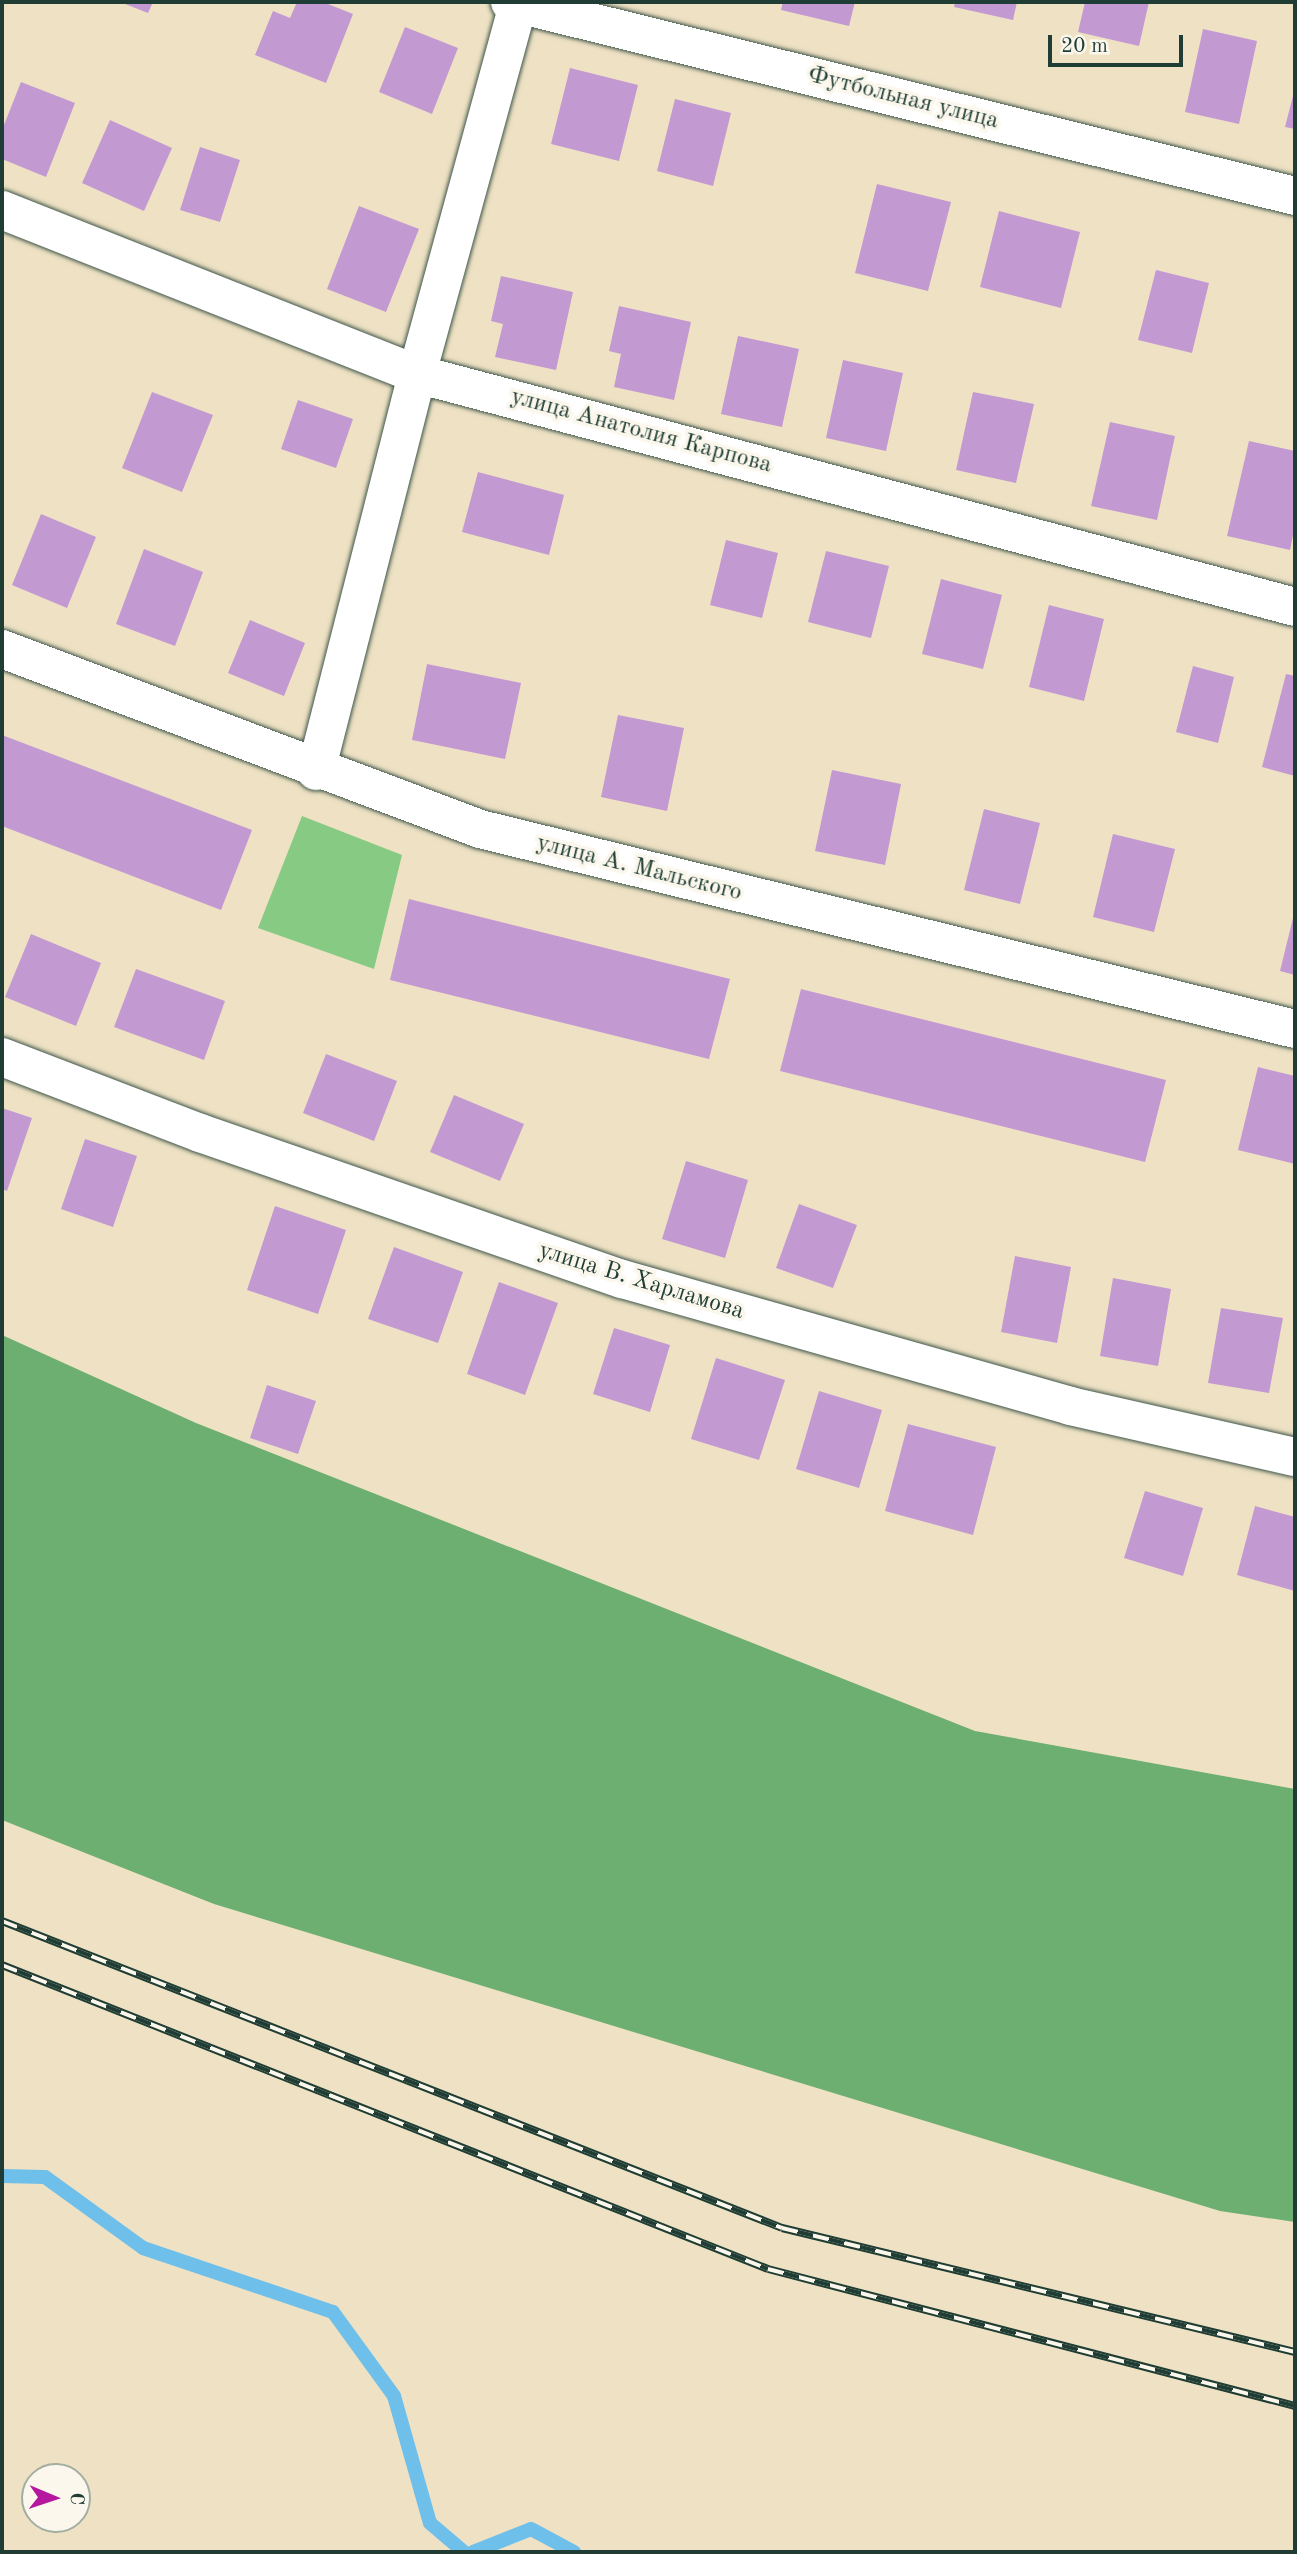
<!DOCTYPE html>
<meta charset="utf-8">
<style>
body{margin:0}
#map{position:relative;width:1297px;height:2554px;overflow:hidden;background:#efe2c4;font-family:"Old Standard TT",serif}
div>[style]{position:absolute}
.green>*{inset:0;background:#87ca83}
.forest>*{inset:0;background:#6dae71}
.stream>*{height:14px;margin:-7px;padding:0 7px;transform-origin:7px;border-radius:7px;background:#6fbfeb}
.building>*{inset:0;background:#c399d2}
.roads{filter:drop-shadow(0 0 2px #3e564a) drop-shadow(0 0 2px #3e564a)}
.minor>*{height:38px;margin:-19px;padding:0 19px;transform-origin:19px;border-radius:19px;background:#fff}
.rail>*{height:8px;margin-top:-4px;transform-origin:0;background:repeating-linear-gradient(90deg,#fbf7ec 0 16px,#1f3d34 0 32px);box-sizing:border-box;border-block:2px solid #1f3d34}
span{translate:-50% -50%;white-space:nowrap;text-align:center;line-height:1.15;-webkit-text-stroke:7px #fbf7ec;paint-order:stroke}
.street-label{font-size:24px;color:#1f3d34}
.frame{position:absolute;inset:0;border:4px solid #1f3d34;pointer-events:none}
.north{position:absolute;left:21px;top:2463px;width:70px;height:70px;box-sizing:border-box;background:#fbf7ec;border:2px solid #a3ada2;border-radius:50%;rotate:92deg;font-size:19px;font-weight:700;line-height:28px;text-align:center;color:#1f3d34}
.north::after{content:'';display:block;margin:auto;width:24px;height:32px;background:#b5179e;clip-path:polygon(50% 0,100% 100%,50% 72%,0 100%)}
.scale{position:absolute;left:1048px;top:35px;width:135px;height:32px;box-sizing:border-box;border:4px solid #1f3d34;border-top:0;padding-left:9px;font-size:21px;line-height:24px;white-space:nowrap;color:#1f3d34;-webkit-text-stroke:5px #fbf7ec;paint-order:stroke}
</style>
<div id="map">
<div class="green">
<i style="clip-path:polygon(302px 816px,402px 855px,374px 969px,258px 928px)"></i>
</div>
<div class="forest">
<i style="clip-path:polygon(2px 1335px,196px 1423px,975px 1731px,1295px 1789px,1295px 2222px,1220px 2211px,214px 1904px,2px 1820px)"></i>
</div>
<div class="stream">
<i style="left:2px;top:2176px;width:43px;rotate:1.3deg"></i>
<i style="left:45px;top:2177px;width:121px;rotate:35.9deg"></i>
<i style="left:143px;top:2248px;width:200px;rotate:18.6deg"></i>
<i style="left:333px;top:2312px;width:104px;rotate:54deg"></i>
<i style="left:394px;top:2396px;width:132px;rotate:74.2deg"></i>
<i style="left:430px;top:2523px;width:45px;rotate:40.5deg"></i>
<i style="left:473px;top:2552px;width:62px;rotate:-21.6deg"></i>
<i style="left:531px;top:2529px;width:49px;rotate:28.1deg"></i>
</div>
<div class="building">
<i style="clip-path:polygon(120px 2px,153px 2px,148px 13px)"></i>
<i style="clip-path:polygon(297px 2px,323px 2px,353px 14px,326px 83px,255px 55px,273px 11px,290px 18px)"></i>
<i style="clip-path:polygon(783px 2px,855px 2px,849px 26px,781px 10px)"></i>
<i style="clip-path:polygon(955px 2px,1017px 2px,1013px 20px,954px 7px)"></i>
<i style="clip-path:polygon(1085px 2px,1149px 2px,1139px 46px,1078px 32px)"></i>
<i style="clip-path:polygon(405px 27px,458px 48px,432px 114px,379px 92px)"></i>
<i style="clip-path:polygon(1203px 29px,1257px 41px,1239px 124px,1185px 112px)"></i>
<i style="clip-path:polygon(570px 68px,638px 85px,619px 161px,551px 144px)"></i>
<i style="clip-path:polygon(21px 82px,75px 103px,46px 177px,2px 159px,2px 130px)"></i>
<i style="clip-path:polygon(1295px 88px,1295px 129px,1285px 127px)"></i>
<i style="clip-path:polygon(675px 99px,731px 113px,713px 186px,657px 171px)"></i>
<i style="clip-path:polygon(110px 120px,172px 148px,144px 211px,82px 183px)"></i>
<i style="clip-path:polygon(200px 147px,240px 160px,220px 222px,180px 210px)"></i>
<i style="clip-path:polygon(877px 184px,951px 202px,928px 291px,855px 273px)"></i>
<i style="clip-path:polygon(359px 206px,419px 229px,386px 312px,327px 289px)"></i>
<i style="clip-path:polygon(999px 211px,1080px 232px,1061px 308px,980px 287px)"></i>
<i style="clip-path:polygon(1156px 270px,1209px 283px,1192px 353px,1138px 340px)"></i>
<i style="clip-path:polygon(501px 276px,573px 292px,556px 370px,495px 357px,503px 324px,491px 321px)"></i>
<i style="clip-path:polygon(619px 306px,691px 322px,674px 400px,614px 387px,621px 354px,609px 351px)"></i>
<i style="clip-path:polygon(738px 336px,799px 349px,782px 427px,721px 414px)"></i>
<i style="clip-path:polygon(843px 360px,903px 373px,886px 451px,826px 438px)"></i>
<i style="clip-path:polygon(152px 392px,213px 415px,182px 492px,122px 468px)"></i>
<i style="clip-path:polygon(973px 392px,1034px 404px,1016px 483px,956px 470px)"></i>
<i style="clip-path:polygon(298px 400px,353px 419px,336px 468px,281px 449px)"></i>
<i style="clip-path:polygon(1110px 422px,1175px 436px,1157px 520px,1091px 506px)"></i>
<i style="clip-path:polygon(1249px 441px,1295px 451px,1295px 526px,1290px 550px,1227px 536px)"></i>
<i style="clip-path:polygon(478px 472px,564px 495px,549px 555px,462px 532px)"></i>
<i style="clip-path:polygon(41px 514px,96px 537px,67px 608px,12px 585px)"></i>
<i style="clip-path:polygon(726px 540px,778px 553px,762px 618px,710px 605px)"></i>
<i style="clip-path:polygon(144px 549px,203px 572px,175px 646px,116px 624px)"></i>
<i style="clip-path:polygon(826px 551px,889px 566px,871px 638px,808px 622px)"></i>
<i style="clip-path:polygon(941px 579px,1002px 595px,983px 669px,922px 654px)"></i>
<i style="clip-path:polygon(1049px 605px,1104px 619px,1084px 701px,1029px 687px)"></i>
<i style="clip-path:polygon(250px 620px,305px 643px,284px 696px,228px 673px)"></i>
<i style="clip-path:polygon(427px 664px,521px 683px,505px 759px,412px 740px)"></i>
<i style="clip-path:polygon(1193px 666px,1234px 677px,1218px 743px,1176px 732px)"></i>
<i style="clip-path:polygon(1286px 674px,1295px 676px,1295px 776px,1262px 767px)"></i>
<i style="clip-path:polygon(618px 715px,684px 728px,667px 811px,601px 797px)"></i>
<i style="clip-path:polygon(2px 735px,252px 830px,221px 910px,2px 826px)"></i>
<i style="clip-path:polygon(832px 770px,901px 784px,885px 865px,815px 851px)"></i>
<i style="clip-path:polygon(984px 809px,1040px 823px,1020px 904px,964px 890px)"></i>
<i style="clip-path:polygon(1113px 834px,1175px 849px,1154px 932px,1093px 917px)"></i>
<i style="clip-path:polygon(409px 899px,730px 979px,709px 1059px,390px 980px)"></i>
<i style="clip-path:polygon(1294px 914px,1295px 914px,1295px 975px,1280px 971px)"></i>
<i style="clip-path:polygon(31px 934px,101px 963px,76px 1026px,5px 997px)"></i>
<i style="clip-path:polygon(136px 969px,225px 1001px,204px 1060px,114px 1027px)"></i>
<i style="clip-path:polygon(801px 989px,1166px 1080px,1145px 1162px,780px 1071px)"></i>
<i style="clip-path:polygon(326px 1054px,397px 1081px,374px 1141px,303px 1113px)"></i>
<i style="clip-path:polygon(1258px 1067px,1295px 1076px,1295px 1164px,1238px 1150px)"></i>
<i style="clip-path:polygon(454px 1095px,524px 1124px,500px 1181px,430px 1152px)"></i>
<i style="clip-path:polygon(2px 1108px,32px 1118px,7px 1191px,2px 1189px)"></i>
<i style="clip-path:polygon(85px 1139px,137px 1156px,113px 1227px,61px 1209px)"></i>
<i style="clip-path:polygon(686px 1161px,748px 1180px,725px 1258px,662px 1239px)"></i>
<i style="clip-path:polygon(799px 1204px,857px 1225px,833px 1288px,776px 1268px)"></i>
<i style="clip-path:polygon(275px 1206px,346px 1230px,318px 1314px,247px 1290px)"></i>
<i style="clip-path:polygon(394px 1247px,463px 1272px,438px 1343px,368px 1319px)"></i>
<i style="clip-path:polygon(1015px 1256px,1071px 1267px,1057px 1343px,1001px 1332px)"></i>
<i style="clip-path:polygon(1113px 1278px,1171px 1289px,1158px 1366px,1100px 1356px)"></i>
<i style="clip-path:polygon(499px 1282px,558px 1303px,525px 1395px,467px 1374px)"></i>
<i style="clip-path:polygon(1221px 1308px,1283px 1318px,1269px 1393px,1208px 1383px)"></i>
<i style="clip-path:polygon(614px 1328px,670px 1345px,650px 1412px,593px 1394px)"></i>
<i style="clip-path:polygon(716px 1358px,785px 1380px,759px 1460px,691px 1439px)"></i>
<i style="clip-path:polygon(267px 1385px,316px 1401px,298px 1454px,250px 1438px)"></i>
<i style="clip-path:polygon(819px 1391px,882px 1410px,859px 1488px,796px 1469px)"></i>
<i style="clip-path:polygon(908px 1424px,996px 1447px,973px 1535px,885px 1511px)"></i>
<i style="clip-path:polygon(1145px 1491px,1203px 1508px,1183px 1576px,1124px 1558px)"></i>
<i style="clip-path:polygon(1255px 1506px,1295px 1517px,1295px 1591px,1237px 1575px)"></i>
</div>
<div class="roads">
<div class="minor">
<i style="left:510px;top:2px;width:809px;rotate:13.88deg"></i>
<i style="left:2px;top:210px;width:446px;rotate:21.6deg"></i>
<i style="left:417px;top:374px;width:908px;rotate:14.86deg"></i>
<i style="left:2px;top:649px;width:511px;rotate:20.63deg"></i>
<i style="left:480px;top:829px;width:839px;rotate:13.79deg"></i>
<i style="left:316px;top:771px;width:410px;rotate:-75.7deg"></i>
<i style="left:417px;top:374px;width:386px;rotate:-74.7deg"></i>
<i style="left:2px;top:1057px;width:212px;rotate:21deg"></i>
<i style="left:200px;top:1133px;width:447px;rotate:19.1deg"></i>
<i style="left:622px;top:1279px;width:466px;rotate:15.8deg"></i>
<i style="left:1070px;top:1406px;width:231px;rotate:12.8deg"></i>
</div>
</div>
<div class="rail">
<i style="left:2px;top:1921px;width:838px;rotate:21.48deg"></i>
<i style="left:782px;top:2228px;width:528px;rotate:13.59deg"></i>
<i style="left:2px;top:1965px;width:824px;rotate:21.65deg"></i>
<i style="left:768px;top:2269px;width:545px;rotate:14.57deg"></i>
</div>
<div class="street-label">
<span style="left:903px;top:99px;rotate:14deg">Футбольная улица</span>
<span style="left:641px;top:432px;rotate:15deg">улица Анатолия Карпова</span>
<span style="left:639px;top:869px;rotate:14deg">улица А. Мальского</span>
<span style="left:641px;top:1282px;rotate:17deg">улица В. Харламова</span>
</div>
<div class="frame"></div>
<div class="north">С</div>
<div class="scale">20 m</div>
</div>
